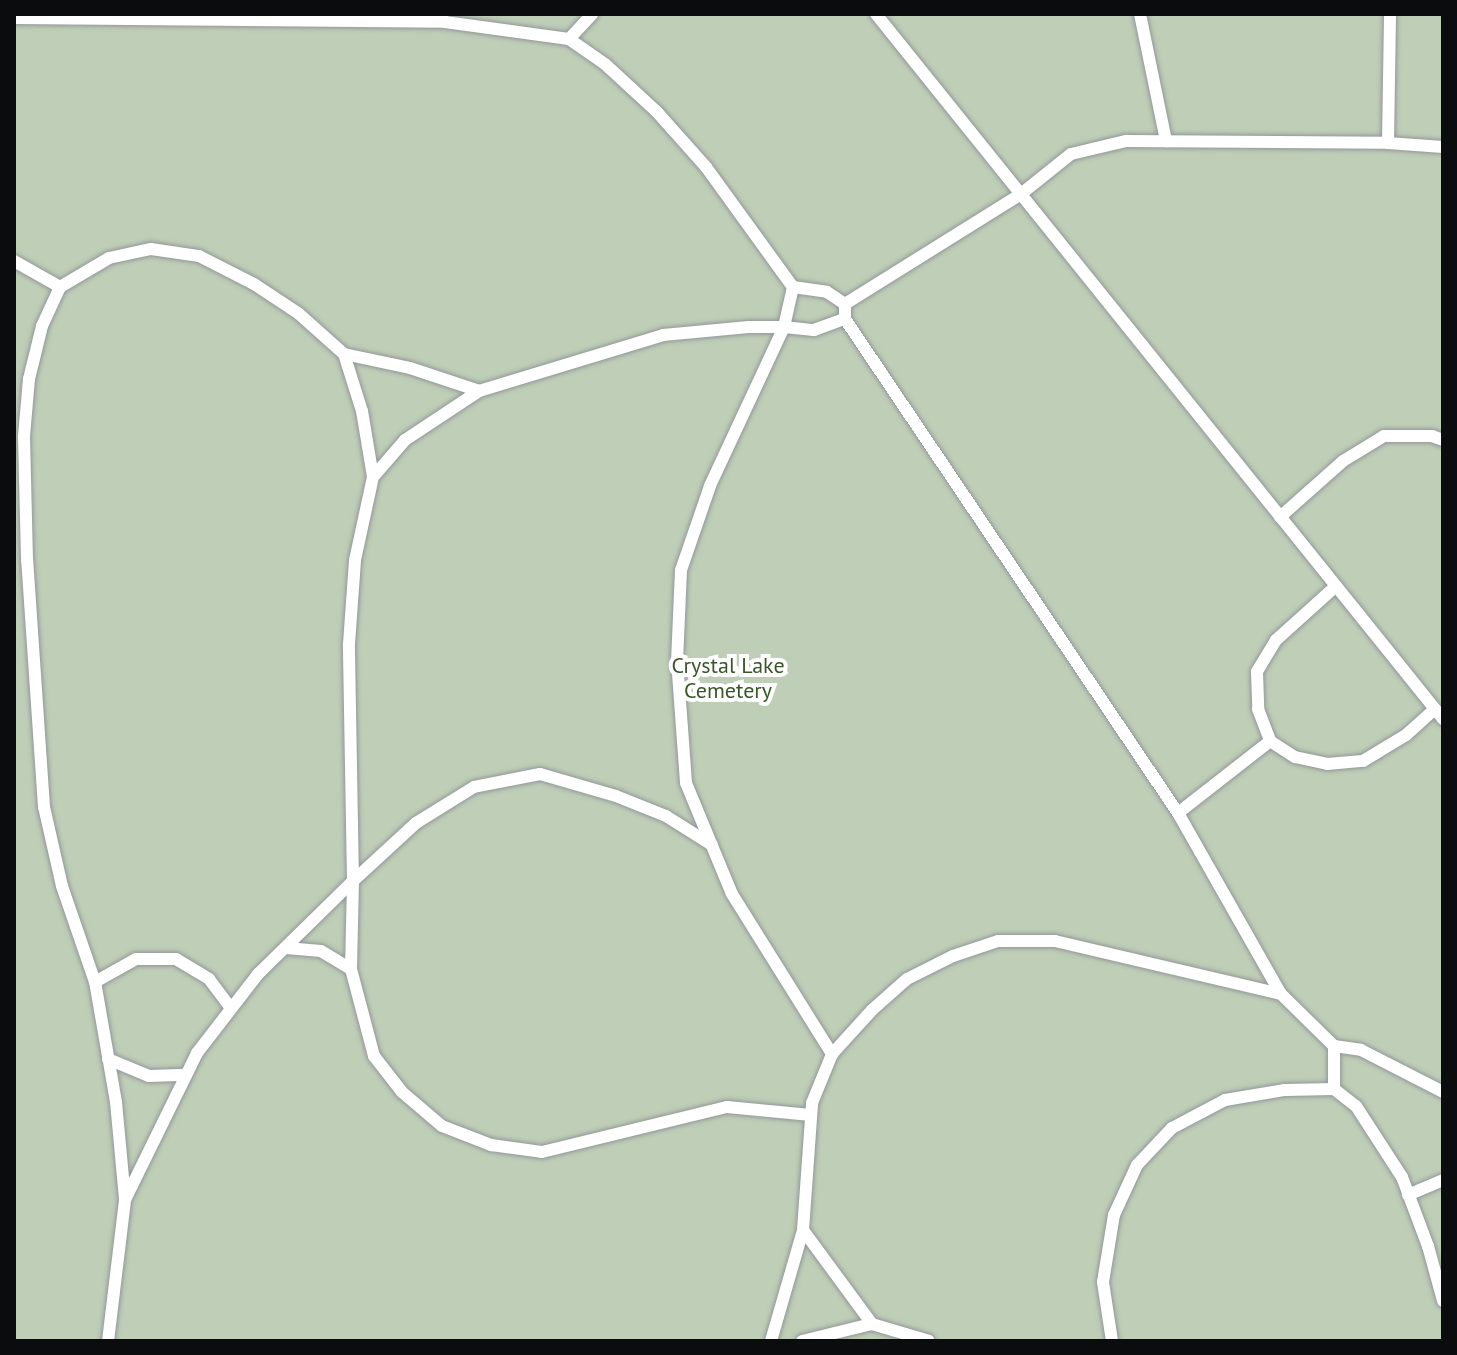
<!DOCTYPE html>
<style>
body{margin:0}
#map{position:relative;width:1457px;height:1355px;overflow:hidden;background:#f9fcff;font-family:"PT Sans",sans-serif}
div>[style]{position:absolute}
.green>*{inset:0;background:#bfceb6}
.roads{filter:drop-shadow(0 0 2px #92979b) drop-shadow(0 0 2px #92979b)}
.service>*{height:12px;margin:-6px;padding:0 6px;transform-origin:6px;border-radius:6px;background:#fff}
span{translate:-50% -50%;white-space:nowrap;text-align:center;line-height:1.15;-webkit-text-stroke:8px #fff;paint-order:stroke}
.park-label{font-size:22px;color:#395626}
.frame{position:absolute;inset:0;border:16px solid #0a0c0e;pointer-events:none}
</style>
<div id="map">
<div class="green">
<i style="clip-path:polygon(14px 14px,1443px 14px,1443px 1341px,14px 1341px)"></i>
</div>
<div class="roads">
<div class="service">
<i style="left:876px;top:14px;width:905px;rotate:51.19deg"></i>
<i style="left:1140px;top:14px;width:130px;rotate:78.4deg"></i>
<i style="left:14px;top:18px;width:431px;rotate:0.5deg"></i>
<i style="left:445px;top:22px;width:125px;rotate:7.8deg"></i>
<i style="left:569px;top:39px;width:44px;rotate:34.8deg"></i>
<i style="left:605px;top:64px;width:71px;rotate:42.7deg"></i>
<i style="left:657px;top:112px;width:74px;rotate:48.3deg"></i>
<i style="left:706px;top:167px;width:148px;rotate:54.1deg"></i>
<i style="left:793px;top:287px;width:34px;rotate:8deg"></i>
<i style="left:827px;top:292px;width:22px;rotate:34deg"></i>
<i style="left:845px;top:304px;width:15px;rotate:90deg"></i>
<i style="left:569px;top:39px;width:34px;rotate:-47deg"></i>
<i style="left:1388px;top:143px;width:129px;rotate:-89.1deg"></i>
<i style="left:14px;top:261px;width:53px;rotate:29.5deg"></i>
<i style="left:793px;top:287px;width:41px;rotate:102.7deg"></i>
<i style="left:784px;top:327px;width:30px;rotate:6deg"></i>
<i style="left:814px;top:330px;width:33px;rotate:-20deg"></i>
<i style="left:845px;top:319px;width:596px;rotate:56.02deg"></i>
<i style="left:1178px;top:813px;width:208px;rotate:60.4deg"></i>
<i style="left:1281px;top:994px;width:74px;rotate:44.5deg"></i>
<i style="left:1334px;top:1046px;width:43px;rotate:90deg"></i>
<i style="left:845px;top:304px;width:208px;rotate:-32deg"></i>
<i style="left:1021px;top:194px;width:64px;rotate:-38.7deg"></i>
<i style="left:1071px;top:154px;width:57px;rotate:-13.3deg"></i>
<i style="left:1126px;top:141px;width:262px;rotate:0.4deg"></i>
<i style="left:1388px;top:143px;width:55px;rotate:4.2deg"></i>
<i style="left:344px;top:354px;width:60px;rotate:72.5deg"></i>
<i style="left:362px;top:411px;width:67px;rotate:80.5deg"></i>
<i style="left:1280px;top:517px;width:84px;rotate:-41.6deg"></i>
<i style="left:1343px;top:461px;width:48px;rotate:-31.4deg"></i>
<i style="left:1384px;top:436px;width:48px"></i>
<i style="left:1432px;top:436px;width:12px;rotate:20deg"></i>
<i style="left:1336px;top:586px;width:81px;rotate:138deg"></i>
<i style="left:1276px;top:640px;width:37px;rotate:121deg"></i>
<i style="left:1257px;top:672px;width:37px;rotate:88deg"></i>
<i style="left:1258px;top:709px;width:34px;rotate:69deg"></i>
<i style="left:1270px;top:741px;width:30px;rotate:33deg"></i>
<i style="left:1295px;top:757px;width:33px;rotate:12deg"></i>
<i style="left:1327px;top:764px;width:36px;rotate:-5deg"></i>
<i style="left:1363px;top:761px;width:50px;rotate:-31.2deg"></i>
<i style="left:1406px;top:735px;width:39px;rotate:-42deg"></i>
<i style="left:1178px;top:813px;width:117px;rotate:-38deg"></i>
<i style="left:712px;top:845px;width:54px;rotate:-147.8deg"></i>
<i style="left:666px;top:816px;width:54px;rotate:-158.2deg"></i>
<i style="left:616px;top:796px;width:79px;rotate:-163.9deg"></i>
<i style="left:540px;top:774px;width:67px;rotate:168.9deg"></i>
<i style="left:474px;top:787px;width:68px;rotate:148.2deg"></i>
<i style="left:416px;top:823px;width:86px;rotate:137.4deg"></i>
<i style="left:353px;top:881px;width:88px;rotate:91.3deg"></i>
<i style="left:351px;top:969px;width:90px;rotate:75.2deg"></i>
<i style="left:374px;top:1056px;width:46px;rotate:52.1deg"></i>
<i style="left:402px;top:1092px;width:52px;rotate:40.4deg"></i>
<i style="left:442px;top:1126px;width:53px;rotate:21.2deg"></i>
<i style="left:491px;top:1145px;width:51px;rotate:7.8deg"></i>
<i style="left:542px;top:1152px;width:190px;rotate:-13.7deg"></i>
<i style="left:727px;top:1107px;width:84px;rotate:5.4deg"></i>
<i style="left:286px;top:948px;width:35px;rotate:5deg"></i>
<i style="left:321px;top:951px;width:35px;rotate:31deg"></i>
<i style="left:95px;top:982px;width:47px;rotate:-29.3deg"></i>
<i style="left:136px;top:959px;width:40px"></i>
<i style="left:176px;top:959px;width:39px;rotate:31deg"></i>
<i style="left:209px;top:979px;width:36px;rotate:53deg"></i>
<i style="left:1334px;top:1046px;width:27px;rotate:8deg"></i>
<i style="left:1361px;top:1050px;width:92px;rotate:27.1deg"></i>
<i style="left:108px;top:1059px;width:44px;rotate:22.5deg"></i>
<i style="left:149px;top:1076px;width:37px;rotate:-2deg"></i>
<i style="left:1408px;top:1195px;width:38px;rotate:-23deg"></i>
<i style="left:125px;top:1199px;width:97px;rotate:-95.3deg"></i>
<i style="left:116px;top:1102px;width:122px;rotate:-99.9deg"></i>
<i style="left:95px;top:982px;width:102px;rotate:-109deg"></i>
<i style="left:62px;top:886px;width:81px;rotate:-102.8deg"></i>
<i style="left:44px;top:807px;width:248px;rotate:-93.9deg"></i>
<i style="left:27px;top:560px;width:124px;rotate:-91.4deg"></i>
<i style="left:24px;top:436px;width:57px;rotate:-85deg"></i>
<i style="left:29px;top:379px;width:55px;rotate:-76.2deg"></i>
<i style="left:42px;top:326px;width:43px;rotate:-65.2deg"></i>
<i style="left:60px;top:287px;width:57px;rotate:-30.6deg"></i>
<i style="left:109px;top:258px;width:43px;rotate:-12.1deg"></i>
<i style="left:151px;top:249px;width:49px;rotate:8.3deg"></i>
<i style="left:199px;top:256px;width:62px;rotate:27deg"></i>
<i style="left:254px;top:284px;width:53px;rotate:33.4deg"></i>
<i style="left:298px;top:313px;width:62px;rotate:41.7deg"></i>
<i style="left:344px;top:354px;width:67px;rotate:12deg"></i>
<i style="left:410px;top:368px;width:73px;rotate:18.4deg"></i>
<i style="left:803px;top:1230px;width:117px;rotate:53.7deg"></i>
<i style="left:108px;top:1341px;width:142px;rotate:-83.1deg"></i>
<i style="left:125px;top:1200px;width:164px;rotate:-63.9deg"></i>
<i style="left:197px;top:1053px;width:100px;rotate:-52.3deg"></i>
<i style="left:258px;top:974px;width:133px;rotate:-44.4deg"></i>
<i style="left:353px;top:881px;width:237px;rotate:-91deg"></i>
<i style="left:349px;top:644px;width:84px;rotate:-85.9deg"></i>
<i style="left:355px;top:560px;width:85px;rotate:-77.8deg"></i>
<i style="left:373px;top:477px;width:49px;rotate:-49.1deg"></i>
<i style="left:405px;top:440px;width:89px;rotate:-33.5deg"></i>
<i style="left:479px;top:391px;width:192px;rotate:-16.9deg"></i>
<i style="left:663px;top:335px;width:86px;rotate:-5.3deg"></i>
<i style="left:749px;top:327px;width:35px"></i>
<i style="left:784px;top:327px;width:175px;rotate:115deg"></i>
<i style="left:710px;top:486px;width:89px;rotate:109deg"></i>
<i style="left:681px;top:570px;width:90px;rotate:92.5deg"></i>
<i style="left:677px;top:660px;width:123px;rotate:85.8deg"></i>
<i style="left:686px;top:783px;width:120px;rotate:67.5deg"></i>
<i style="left:732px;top:894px;width:189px;rotate:58deg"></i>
<i style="left:771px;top:1341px;width:116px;rotate:-73.9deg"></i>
<i style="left:803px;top:1230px;width:127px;rotate:-85.9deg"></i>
<i style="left:812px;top:1103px;width:53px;rotate:-67.8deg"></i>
<i style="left:832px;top:1054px;width:59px;rotate:-47.7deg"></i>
<i style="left:872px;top:1010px;width:47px;rotate:-41.5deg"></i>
<i style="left:907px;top:979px;width:51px;rotate:-26.6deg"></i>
<i style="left:953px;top:956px;width:47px;rotate:-18.4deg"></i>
<i style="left:998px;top:941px;width:57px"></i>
<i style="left:1055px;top:941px;width:232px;rotate:13.2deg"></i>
<i style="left:802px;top:1341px;width:72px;rotate:-13.7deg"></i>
<i style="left:872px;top:1324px;width:59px;rotate:16.6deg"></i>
<i style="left:1112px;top:1341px;width:60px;rotate:-98.7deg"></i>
<i style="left:1103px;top:1282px;width:68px;rotate:-80.7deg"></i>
<i style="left:1114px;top:1215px;width:55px;rotate:-65.3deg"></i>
<i style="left:1137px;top:1165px;width:51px;rotate:-46.6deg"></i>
<i style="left:1172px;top:1128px;width:60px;rotate:-27.8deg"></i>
<i style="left:1225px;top:1100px;width:61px;rotate:-9.5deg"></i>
<i style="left:1285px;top:1090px;width:49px;rotate:-1.2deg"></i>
<i style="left:1334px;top:1089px;width:28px;rotate:38deg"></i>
<i style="left:1356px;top:1106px;width:85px;rotate:57.1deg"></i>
<i style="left:1402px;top:1177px;width:74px;rotate:69.4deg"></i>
<i style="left:1428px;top:1246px;width:57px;rotate:74.7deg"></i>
</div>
</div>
<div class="park-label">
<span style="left:728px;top:678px">Crystal Lake<br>Cemetery</span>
</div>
<div class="frame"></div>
</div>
